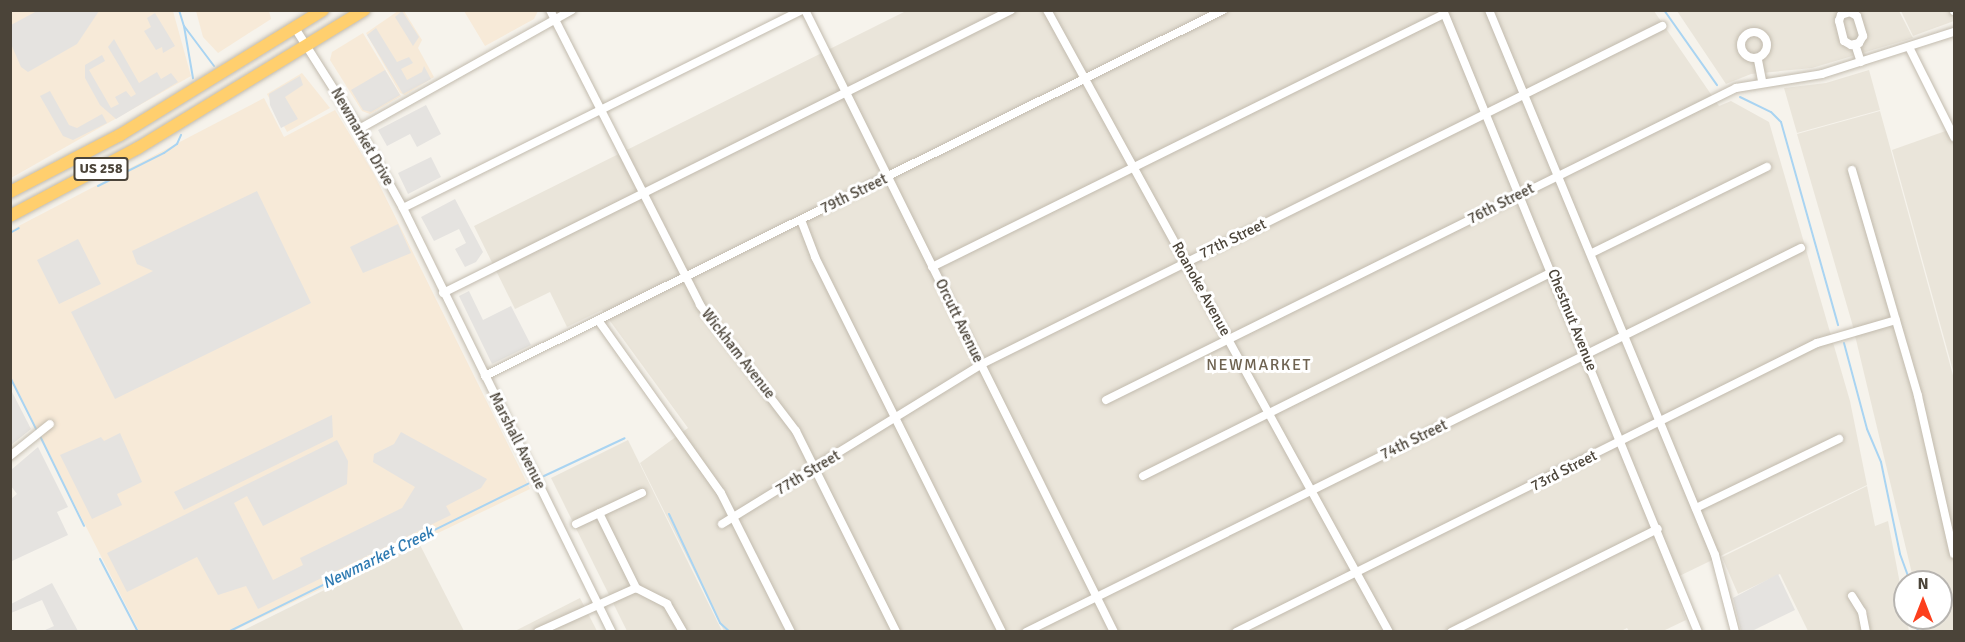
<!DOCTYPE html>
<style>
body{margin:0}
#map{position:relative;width:1965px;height:642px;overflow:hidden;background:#f6f3ec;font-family:Signika,sans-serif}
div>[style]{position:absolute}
.residential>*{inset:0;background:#eae5da}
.commercial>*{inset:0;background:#f7ead8}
.parking>*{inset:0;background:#e5e3e0}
.stream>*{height:2px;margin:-1px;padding:0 1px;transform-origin:1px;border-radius:1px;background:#a9d4f2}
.roads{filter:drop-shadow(0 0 2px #c2bbae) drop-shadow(0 0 2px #c2bbae)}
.minor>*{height:8px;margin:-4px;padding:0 4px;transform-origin:4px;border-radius:4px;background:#fff}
.minor>.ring{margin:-4px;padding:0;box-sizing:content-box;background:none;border:8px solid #fff;border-radius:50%}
.highway>*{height:12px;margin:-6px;padding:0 6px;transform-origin:6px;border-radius:6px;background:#ffcf6e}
span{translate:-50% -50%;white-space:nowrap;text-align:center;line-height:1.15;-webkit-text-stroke:6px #fff;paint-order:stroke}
.shield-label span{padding:2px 4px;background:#fff;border:2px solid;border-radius:4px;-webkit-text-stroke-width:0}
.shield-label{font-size:14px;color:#4b4439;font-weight:700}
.street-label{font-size:15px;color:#4b4439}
.neighbourhood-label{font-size:16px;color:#6e6250;letter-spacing:1.5px}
.water-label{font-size:16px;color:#2e7ab2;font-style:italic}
.frame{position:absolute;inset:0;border:12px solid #4b4439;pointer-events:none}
.north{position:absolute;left:1893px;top:570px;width:60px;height:60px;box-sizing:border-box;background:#fff;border:2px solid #b7b4b0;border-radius:50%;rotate:0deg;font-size:16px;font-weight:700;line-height:24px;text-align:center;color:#4b4439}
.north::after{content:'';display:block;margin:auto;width:21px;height:27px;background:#fc3f1d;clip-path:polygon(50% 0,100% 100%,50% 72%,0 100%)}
</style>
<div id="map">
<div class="residential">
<i style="clip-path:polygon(906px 11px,1654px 11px,1719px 106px,1731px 101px,1769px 122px,1850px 401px,1867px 485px,1671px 580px,1686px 620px,1663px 631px,1629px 631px,1627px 628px,1619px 632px,724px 631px,640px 463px,688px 428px,602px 310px,567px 327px,550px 292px,515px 309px,474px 226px)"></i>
<i style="clip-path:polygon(1677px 11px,1899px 11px,1913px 38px,1812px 68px,1751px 74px,1726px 84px)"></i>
<i style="clip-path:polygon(1901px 11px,1954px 11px,1954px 21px,1913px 36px)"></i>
<i style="clip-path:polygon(1869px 70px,1880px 110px,1797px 133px,1784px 88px,1826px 83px)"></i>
<i style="clip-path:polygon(1880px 111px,1954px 379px,1954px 631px,1925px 631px,1922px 618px,1941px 618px,1941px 582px,1914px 582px,1852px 323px,1797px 134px)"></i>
<i style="clip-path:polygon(1954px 128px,1954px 374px,1892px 150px)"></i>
<i style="clip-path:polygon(628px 440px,722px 631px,627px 631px,551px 478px)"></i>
<i style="clip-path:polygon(1867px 486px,1875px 526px,1888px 521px,1909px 631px,1808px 631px,1780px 574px,1738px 594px,1722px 557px)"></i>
<i style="clip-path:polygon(419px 543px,464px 631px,240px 632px)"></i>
<i style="clip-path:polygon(580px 598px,597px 631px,513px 632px)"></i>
</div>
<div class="commercial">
<i style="clip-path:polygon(11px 11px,173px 11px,191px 76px,11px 178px)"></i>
<i style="clip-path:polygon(196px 11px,269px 11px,271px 19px,218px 53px,203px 37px)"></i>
<i style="clip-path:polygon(398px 11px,404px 11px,422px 40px,418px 48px,434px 77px,405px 95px,400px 93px,366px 33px)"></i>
<i style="clip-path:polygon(464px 11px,538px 10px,538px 11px,534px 19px,485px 46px)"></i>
<i style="clip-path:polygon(363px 33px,401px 96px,370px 114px,362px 111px,330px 60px,332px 52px)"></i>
<i style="clip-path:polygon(302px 73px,330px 108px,287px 132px,267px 94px)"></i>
<i style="clip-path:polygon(264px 98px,284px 137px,335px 110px,374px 174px,530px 489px,233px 631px,139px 631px,11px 379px,11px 230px)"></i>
</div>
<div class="parking">
<i style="clip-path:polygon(37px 11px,37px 10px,99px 11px,77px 44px,28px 72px,21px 67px,11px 44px,11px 25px)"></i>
<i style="clip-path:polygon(402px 11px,419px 37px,413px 46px,395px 17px)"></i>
<i style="clip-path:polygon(155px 13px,175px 46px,163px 53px,162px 47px,156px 50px,144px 31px,151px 27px,147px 18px)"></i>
<i style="clip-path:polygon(376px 28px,397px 62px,409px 57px,413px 63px,401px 69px,407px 80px,422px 72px,424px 66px,431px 79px,403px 94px,367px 35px)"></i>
<i style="clip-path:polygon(114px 39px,139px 83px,157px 72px,161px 79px,171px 73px,178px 82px,116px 119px,100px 105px,85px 78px,85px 65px,102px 55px,105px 61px,89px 70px,111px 108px,119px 104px,115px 97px,126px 91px,131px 97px,136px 94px,108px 47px)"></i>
<i style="clip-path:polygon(385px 70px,400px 95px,371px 112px,363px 110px,351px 90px)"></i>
<i style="clip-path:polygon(300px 76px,303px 85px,285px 97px,298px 119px,281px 128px,270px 105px,269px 94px)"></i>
<i style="clip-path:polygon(50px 91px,69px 125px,77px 128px,102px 114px,107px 123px,73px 140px,63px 136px,40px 96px)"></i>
<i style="clip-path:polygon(426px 105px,441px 134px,417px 147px,410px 134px,387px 146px,378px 130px)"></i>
<i style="clip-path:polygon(431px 157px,441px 177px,408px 194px,398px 173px)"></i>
<i style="clip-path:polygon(257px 191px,311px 303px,115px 399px,71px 312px,153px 271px,137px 264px,132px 251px)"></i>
<i style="clip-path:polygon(455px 199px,483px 252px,476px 262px,465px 267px,455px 249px,466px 243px,459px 229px,434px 241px,421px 217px)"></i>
<i style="clip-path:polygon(398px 224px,411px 253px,363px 273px,350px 247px)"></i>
<i style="clip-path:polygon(78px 239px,101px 284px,59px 304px,37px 260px)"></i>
<i style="clip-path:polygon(469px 291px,483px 320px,511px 306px,531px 345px,492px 364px,459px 296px)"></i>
<i style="clip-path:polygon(10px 388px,31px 429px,11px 445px,10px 445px)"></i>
<i style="clip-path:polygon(332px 415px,333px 437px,184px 510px,174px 492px)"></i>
<i style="clip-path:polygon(401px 432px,487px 479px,481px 488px,446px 506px,451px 515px,258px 609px,246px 586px,218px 595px,197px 557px,127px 592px,107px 553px,337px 440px,348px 461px,347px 484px,263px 526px,247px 496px,234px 503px,273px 580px,303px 565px,300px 558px,402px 508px,415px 487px,373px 462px,374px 454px,394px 444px)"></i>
<i style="clip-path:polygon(120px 433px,142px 482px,117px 494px,122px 505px,92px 519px,60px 455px,101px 437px,104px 441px)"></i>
<i style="clip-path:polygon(38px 447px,68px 507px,57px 512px,68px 535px,12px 561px,11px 499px,17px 494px,11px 486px,11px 470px)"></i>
<i style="clip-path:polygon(1778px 574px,1795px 610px,1752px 631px,1741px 631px,1733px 598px)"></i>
<i style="clip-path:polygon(52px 583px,78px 631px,43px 631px,54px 626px,42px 600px,11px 613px,11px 604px)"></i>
</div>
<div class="stream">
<i style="left:179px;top:10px;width:17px;rotate:73deg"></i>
<i style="left:184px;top:26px;width:50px;rotate:53.1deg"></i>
<i style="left:1664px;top:10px;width:92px;rotate:54.8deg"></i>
<i style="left:184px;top:26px;width:53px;rotate:80.2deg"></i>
<i style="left:1740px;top:97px;width:34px;rotate:26deg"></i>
<i style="left:1771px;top:112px;width:14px;rotate:45deg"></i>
<i style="left:1781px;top:122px;width:211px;rotate:74.3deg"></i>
<i style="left:98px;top:186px;width:74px;rotate:-26.6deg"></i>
<i style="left:164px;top:153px;width:16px;rotate:-35deg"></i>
<i style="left:177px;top:144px;width:10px;rotate:-66deg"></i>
<i style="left:10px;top:233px;width:10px;rotate:-29deg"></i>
<i style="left:1844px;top:343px;width:89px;rotate:75deg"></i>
<i style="left:1867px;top:429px;width:36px;rotate:67deg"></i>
<i style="left:1881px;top:462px;width:94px;rotate:78.3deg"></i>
<i style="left:1900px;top:554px;width:30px;rotate:70deg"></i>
<i style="left:10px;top:377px;width:60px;rotate:63.4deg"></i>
<i style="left:40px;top:436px;width:100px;rotate:63.9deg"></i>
<i style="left:544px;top:476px;width:89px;rotate:-25.1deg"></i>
<i style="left:669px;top:514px;width:120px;rotate:64.9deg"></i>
<i style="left:720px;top:623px;width:13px;rotate:42deg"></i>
<i style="left:100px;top:559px;width:82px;rotate:62.5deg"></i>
<i style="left:1916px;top:618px;width:14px;rotate:82deg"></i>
<i style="left:228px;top:632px;width:335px;rotate:-26.3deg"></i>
</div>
<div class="roads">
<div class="minor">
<i style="left:550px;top:10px;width:331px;rotate:63deg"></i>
<i style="left:700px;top:305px;width:158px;rotate:52.7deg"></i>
<i style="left:796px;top:431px;width:225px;rotate:63.5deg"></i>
<i style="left:805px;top:10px;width:695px;rotate:63.58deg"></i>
<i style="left:1047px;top:10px;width:710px;rotate:61.2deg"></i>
<i style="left:1443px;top:10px;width:672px;rotate:67.71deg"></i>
<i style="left:1489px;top:10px;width:590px;rotate:67.48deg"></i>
<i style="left:1715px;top:555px;width:80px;rotate:75.4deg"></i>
<i style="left:1954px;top:10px;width:1px;rotate:90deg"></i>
<i style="left:1850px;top:12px;width:8px;rotate:30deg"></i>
<i style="left:1857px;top:16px;width:21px;rotate:73deg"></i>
<i style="left:1863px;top:36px;width:8px;rotate:120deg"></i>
<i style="left:1859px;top:43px;width:8px;rotate:166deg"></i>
<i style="left:1851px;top:45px;width:8px;rotate:-150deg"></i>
<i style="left:1844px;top:41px;width:21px;rotate:-104deg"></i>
<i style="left:1839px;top:21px;width:6px;rotate:-72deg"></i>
<i style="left:1841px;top:15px;width:9px;rotate:-18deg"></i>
<i style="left:295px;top:28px;width:120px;rotate:57.6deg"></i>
<i style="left:359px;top:129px;width:90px;rotate:60.9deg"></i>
<i style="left:403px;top:208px;width:473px;rotate:63.8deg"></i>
<i class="ring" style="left:1741px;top:32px;width:18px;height:18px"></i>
<i style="left:1855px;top:44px;width:19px;rotate:72deg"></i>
<i style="left:1909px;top:47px;width:101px;rotate:63.4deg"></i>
<i style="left:1758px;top:60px;width:21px;rotate:79deg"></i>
<i style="left:359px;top:129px;width:244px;rotate:-29.2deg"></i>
<i style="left:1852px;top:170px;width:235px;rotate:73.7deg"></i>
<i style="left:1918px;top:396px;width:162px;rotate:77.2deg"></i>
<i style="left:403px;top:208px;width:445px;rotate:-26.4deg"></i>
<i style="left:801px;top:220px;width:40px;rotate:69deg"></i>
<i style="left:815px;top:257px;width:419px;rotate:63.5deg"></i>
<i style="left:1592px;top:253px;width:195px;rotate:-26.2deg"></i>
<i style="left:932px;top:267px;width:571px;rotate:-26.3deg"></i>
<i style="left:443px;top:293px;width:635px;rotate:-26.48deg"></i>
<i style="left:598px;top:320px;width:212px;rotate:54.6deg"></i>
<i style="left:721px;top:493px;width:156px;rotate:63.3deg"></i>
<i style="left:485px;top:376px;width:824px;rotate:-26.38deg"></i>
<i style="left:1106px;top:400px;width:703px;rotate:-26.35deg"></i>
<i style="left:1736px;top:88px;width:87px;rotate:-9.2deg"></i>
<i style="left:1822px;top:74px;width:139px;rotate:-17.7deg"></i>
<i style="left:10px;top:456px;width:51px;rotate:-38.7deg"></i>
<i style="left:1143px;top:476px;width:457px;rotate:-26.5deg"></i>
<i style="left:1696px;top:508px;width:159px;rotate:-25.8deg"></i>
<i style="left:599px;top:513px;width:84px;rotate:63.7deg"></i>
<i style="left:576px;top:524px;width:73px;rotate:-25.2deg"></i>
<i style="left:722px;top:524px;width:303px;rotate:-31.6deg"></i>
<i style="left:980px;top:365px;width:762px;rotate:-26.43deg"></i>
<i style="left:1852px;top:596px;width:19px;rotate:58deg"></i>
<i style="left:1862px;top:612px;width:20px;rotate:79deg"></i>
<i style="left:538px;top:632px;width:107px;rotate:-24.2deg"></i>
<i style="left:636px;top:588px;width:35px;rotate:27deg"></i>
<i style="left:667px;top:604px;width:32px;rotate:60deg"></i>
<i style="left:1026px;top:632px;width:865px;rotate:-26.36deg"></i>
<i style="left:1236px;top:632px;width:649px;rotate:-26.45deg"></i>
<i style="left:1817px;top:343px;width:82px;rotate:-16.2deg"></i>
<i style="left:1451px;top:632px;width:231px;rotate:-26.5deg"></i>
</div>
<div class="highway">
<i style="left:10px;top:192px;width:124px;rotate:-27.4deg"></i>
<i style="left:120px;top:135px;width:238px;rotate:-31.6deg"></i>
<i style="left:10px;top:216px;width:145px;rotate:-28deg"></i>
<i style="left:138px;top:148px;width:265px;rotate:-31.4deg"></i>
</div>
</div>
<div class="shield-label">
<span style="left:101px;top:169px">US 258</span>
</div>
<div class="street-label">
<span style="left:362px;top:137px;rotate:60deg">Newmarket Drive</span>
<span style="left:854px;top:194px;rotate:-26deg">79th Street</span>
<span style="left:1501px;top:204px;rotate:-27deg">76th Street</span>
<span style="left:1233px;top:239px;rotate:-26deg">77th Street</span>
<span style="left:1201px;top:289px;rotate:61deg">Roanoke Avenue</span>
<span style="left:1572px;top:320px;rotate:68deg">Chestnut Avenue</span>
<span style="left:959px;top:321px;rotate:64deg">Orcutt Avenue</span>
<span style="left:738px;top:354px;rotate:52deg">Wickham Avenue</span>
<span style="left:1414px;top:440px;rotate:-26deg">74th Street</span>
<span style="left:517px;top:441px;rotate:63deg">Marshall Avenue</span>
<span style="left:1564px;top:471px;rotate:-27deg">73rd Street</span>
<span style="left:808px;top:473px;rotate:-31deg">77th Street</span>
</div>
<div class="neighbourhood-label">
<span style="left:1259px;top:365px">NEWMARKET</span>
</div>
<div class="water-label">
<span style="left:378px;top:558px;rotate:-26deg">Newmarket Creek</span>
</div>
<div class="frame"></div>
<div class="north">N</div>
</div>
